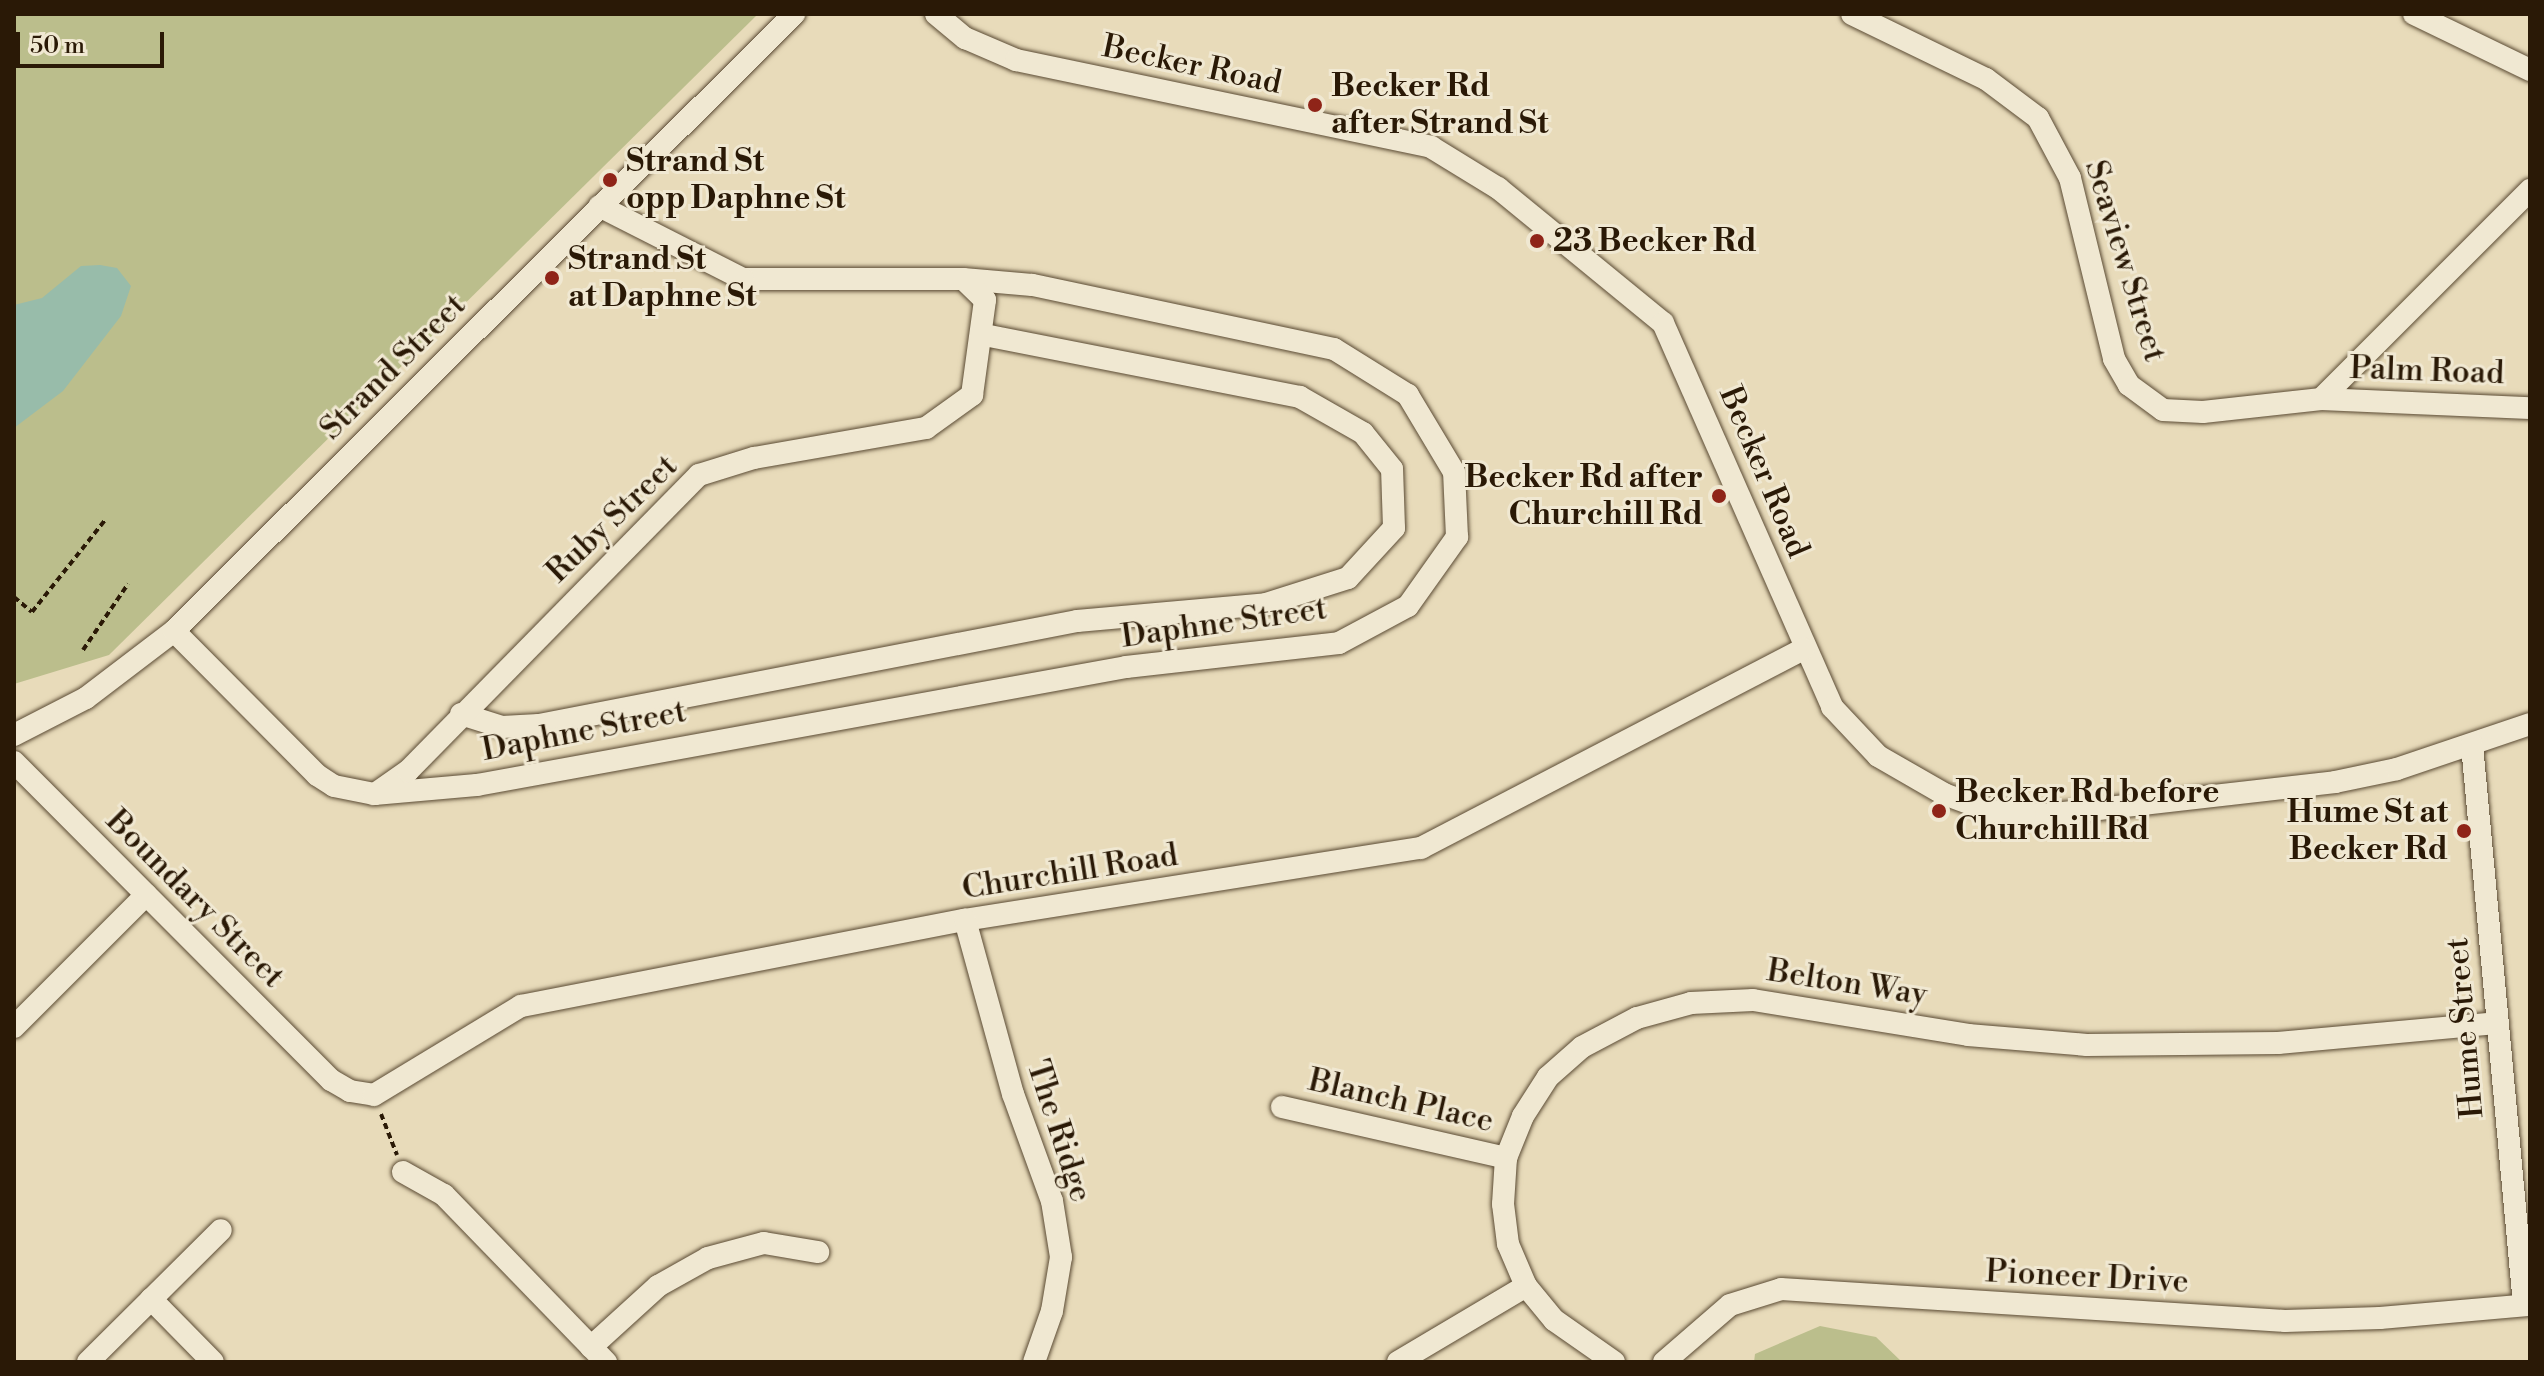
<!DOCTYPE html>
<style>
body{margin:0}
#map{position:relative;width:2544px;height:1376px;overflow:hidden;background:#e8dbba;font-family:"Libre Bodoni",serif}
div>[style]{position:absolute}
.green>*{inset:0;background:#bbbe8c}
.water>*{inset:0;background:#98bcaa}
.path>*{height:4px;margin-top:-2px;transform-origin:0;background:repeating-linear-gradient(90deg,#2a1906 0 6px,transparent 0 10px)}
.roads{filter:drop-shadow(0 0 2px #5a4a33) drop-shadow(0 0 2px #5a4a33)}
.minor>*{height:22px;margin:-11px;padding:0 11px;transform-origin:11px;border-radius:11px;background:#f0e8d2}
.dots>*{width:22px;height:22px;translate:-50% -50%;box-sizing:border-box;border:4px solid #f0e8d2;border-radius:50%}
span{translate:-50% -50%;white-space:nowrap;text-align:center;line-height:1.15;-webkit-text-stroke:6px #f0e8d2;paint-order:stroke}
.street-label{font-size:32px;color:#2a1906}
.poi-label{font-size:32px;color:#2a1906;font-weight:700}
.left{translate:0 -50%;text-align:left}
.right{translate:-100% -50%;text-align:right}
.frame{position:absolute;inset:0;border:16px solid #2a1906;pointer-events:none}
.scale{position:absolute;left:16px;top:32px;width:148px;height:36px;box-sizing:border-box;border:4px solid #2a1906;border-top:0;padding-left:10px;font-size:24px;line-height:28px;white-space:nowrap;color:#2a1906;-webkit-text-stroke:6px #f0e8d2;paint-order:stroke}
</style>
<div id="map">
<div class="green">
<i style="clip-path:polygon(14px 14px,758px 14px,109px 655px,14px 684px)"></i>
<i style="clip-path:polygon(1820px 1326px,1876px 1337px,1902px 1362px,1754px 1362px,1755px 1354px)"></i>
</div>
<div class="water">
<i style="clip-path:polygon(100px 265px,117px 268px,131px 286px,121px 316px,63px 391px,14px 428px,14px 305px,42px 298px,81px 266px)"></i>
</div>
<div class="path">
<i style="left:14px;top:597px;width:23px;rotate:40deg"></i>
<i style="left:32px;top:612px;width:119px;rotate:-51.5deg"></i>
<i style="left:83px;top:650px;width:80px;rotate:-55.7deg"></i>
<i style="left:381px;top:1114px;width:44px;rotate:68.7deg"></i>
</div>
<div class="roads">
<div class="minor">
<i style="left:936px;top:14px;width:38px;rotate:40deg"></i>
<i style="left:965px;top:38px;width:56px;rotate:23.3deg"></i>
<i style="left:1016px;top:60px;width:424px;rotate:11.8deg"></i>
<i style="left:1431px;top:147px;width:79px;rotate:31.5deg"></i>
<i style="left:1498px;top:188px;width:213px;rotate:39.3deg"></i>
<i style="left:1663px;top:323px;width:420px;rotate:66.2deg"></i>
<i style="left:1832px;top:707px;width:67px;rotate:46.8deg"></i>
<i style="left:1878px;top:756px;width:76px;rotate:29.9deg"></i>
<i style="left:1944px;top:794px;width:49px;rotate:20.3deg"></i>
<i style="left:1990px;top:811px;width:56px;rotate:4.1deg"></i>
<i style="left:2046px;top:815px;width:291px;rotate:-6.5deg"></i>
<i style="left:2335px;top:782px;width:63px;rotate:-11.8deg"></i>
<i style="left:2397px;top:769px;width:140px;rotate:-18.7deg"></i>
<i style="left:1852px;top:14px;width:149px;rotate:25.9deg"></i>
<i style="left:1986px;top:79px;width:65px;rotate:36.9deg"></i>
<i style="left:2038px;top:118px;width:68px;rotate:61.9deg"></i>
<i style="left:2070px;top:178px;width:186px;rotate:76.3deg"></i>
<i style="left:2114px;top:359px;width:30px;rotate:60deg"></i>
<i style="left:2129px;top:385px;width:42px;rotate:36.3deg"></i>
<i style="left:2163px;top:410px;width:40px;rotate:2.9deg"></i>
<i style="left:2203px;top:412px;width:119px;rotate:-6.3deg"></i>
<i style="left:2321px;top:399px;width:296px;rotate:-45deg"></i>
<i style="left:2414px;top:14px;width:129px;rotate:25.8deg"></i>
<i style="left:2321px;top:399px;width:209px;rotate:2.5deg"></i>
<i style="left:174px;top:631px;width:203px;rotate:45.2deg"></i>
<i style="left:317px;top:775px;width:20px;rotate:33deg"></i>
<i style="left:334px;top:786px;width:41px;rotate:11.3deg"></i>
<i style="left:374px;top:794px;width:103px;rotate:-5deg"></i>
<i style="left:477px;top:785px;width:660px;rotate:-10.3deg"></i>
<i style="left:1126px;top:667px;width:214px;rotate:-6.4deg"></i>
<i style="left:1339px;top:643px;width:78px;rotate:-28.2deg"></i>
<i style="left:1408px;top:606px;width:85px;rotate:-54.6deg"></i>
<i style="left:1457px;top:537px;width:65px;rotate:-92.6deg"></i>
<i style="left:1454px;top:472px;width:90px;rotate:-120.9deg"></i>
<i style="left:1408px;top:395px;width:87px;rotate:-148.1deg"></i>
<i style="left:1334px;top:349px;width:309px;rotate:-168deg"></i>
<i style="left:1032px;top:285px;width:69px;rotate:-175deg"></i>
<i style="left:963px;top:279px;width:220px;rotate:180deg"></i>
<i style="left:743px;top:279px;width:161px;rotate:-153.1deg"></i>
<i style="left:461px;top:714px;width:43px;rotate:17.6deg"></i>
<i style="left:502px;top:727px;width:37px;rotate:-3deg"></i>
<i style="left:539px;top:725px;width:548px;rotate:-10.94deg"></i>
<i style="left:1077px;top:621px;width:190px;rotate:-5.1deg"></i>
<i style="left:1266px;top:604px;width:86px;rotate:-17.6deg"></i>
<i style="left:1348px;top:578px;width:68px;rotate:-47.4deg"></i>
<i style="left:1394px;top:528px;width:59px;rotate:-91.9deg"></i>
<i style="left:1392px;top:469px;width:46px;rotate:-128.9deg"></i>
<i style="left:1363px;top:433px;width:73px;rotate:-150.3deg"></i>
<i style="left:1300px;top:397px;width:323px;rotate:-168.9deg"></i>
<i style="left:14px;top:735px;width:81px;rotate:-27.2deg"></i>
<i style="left:86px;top:698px;width:111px;rotate:-37.3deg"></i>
<i style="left:174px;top:631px;width:875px;rotate:-44.86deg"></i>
<i style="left:2472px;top:745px;width:562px;rotate:84.69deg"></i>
<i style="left:14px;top:762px;width:449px;rotate:45.1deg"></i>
<i style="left:331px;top:1080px;width:22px;rotate:30deg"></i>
<i style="left:350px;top:1091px;width:24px;rotate:9deg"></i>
<i style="left:374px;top:1095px;width:172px;rotate:-31.2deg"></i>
<i style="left:521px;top:1006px;width:452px;rotate:-11deg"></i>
<i style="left:965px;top:920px;width:462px;rotate:-9deg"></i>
<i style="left:1421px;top:848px;width:431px;rotate:-27.5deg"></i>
<i style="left:375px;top:794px;width:40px;rotate:-34.9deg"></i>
<i style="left:408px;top:771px;width:415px;rotate:-45.5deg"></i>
<i style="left:699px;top:475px;width:58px;rotate:-17.2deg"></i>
<i style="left:754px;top:458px;width:175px;rotate:-9.9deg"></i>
<i style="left:926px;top:428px;width:57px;rotate:-35.7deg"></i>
<i style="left:972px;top:395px;width:96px;rotate:-82.2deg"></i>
<i style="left:985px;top:300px;width:30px;rotate:-136deg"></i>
<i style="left:965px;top:920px;width:180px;rotate:74.6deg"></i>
<i style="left:1013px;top:1094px;width:114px;rotate:70deg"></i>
<i style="left:1052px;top:1201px;width:57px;rotate:80.9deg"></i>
<i style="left:1061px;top:1257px;width:55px;rotate:99.5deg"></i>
<i style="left:1052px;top:1311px;width:54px;rotate:109.4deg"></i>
<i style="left:14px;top:1027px;width:187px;rotate:-45deg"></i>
<i style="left:1282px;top:1107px;width:230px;rotate:12.8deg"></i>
<i style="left:403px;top:1172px;width:47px;rotate:29.3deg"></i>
<i style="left:444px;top:1195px;width:233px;rotate:45.9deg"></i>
<i style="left:151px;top:1299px;width:88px;rotate:45.5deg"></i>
<i style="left:591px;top:1347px;width:91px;rotate:-42.3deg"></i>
<i style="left:658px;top:1286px;width:57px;rotate:-29.2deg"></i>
<i style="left:708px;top:1258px;width:58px;rotate:-15deg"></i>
<i style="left:764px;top:1243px;width:55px;rotate:9.5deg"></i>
<i style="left:88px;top:1362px;width:187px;rotate:-44.8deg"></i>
<i style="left:1398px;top:1362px;width:149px;rotate:-30.7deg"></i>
<i style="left:1614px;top:1362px;width:73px;rotate:-145deg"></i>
<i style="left:1554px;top:1320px;width:44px;rotate:-129.5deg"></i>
<i style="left:1526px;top:1286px;width:46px;rotate:-113.2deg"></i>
<i style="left:1508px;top:1244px;width:40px;rotate:-97.1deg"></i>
<i style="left:1503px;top:1204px;width:46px;rotate:-86.3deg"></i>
<i style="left:1506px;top:1158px;width:45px;rotate:-68deg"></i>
<i style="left:1523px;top:1116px;width:46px;rotate:-57.3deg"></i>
<i style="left:1548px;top:1077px;width:45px;rotate:-41.4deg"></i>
<i style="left:1582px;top:1047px;width:62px;rotate:-27.8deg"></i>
<i style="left:1637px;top:1018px;width:56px;rotate:-15.5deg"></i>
<i style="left:1691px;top:1003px;width:62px;rotate:-2.8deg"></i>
<i style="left:1753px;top:1000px;width:218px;rotate:9.2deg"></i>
<i style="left:1968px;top:1035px;width:119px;rotate:4.8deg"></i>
<i style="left:2087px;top:1045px;width:191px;rotate:-0.6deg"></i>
<i style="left:2278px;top:1043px;width:219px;rotate:-5.2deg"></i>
<i style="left:1664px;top:1362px;width:87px;rotate:-40.8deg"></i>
<i style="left:1730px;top:1305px;width:53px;rotate:-17.4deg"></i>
<i style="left:1781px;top:1289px;width:505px;rotate:3.63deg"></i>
<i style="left:2285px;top:1321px;width:95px;rotate:-1.8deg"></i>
<i style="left:2380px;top:1318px;width:151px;rotate:-5deg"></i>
</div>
</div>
<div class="dots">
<i style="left:1315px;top:105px;background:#8f2418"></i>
<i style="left:610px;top:180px;background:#8f2418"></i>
<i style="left:1537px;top:241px;background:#8f2418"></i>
<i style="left:552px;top:278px;background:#8f2418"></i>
<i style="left:1719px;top:496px;background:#8f2418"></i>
<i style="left:1939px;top:811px;background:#8f2418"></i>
<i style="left:2464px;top:831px;background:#8f2418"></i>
</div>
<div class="street-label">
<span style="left:1192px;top:65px;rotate:12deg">Becker Road</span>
<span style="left:2125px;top:261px;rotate:73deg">Seaview Street</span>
<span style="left:393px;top:367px;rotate:-45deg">Strand Street</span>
<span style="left:2427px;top:371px;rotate:2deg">Palm Road</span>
<span style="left:1764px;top:472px;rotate:67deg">Becker Road</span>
<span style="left:612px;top:519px;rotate:-44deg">Ruby Street</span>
<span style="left:1224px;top:623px;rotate:-8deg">Daphne Street</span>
<span style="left:584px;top:731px;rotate:-11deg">Daphne Street</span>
<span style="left:1070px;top:872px;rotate:-9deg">Churchill Road</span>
<span style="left:195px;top:899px;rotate:45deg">Boundary Street</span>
<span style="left:1847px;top:983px;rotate:9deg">Belton Way</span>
<span style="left:2465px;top:1028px;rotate:-95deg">Hume Street</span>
<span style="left:1401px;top:1101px;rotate:13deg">Blanch Place</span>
<span style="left:1059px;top:1131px;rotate:72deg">The Ridge</span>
<span style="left:2087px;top:1277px;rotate:3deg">Pioneer Drive</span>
</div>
<div class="poi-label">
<span class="left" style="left:1331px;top:105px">Becker Rd<br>after Strand St</span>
<span class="left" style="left:626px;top:180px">Strand St<br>opp Daphne St</span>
<span class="left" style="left:1553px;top:241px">23 Becker Rd</span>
<span class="left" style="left:568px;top:278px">Strand St<br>at Daphne St</span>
<span class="right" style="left:1703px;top:496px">Becker Rd after<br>Churchill Rd</span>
<span class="left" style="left:1955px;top:811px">Becker Rd before<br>Churchill Rd</span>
<span class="right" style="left:2448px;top:831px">Hume St at<br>Becker Rd</span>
</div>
<div class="frame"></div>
<div class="scale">50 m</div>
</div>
